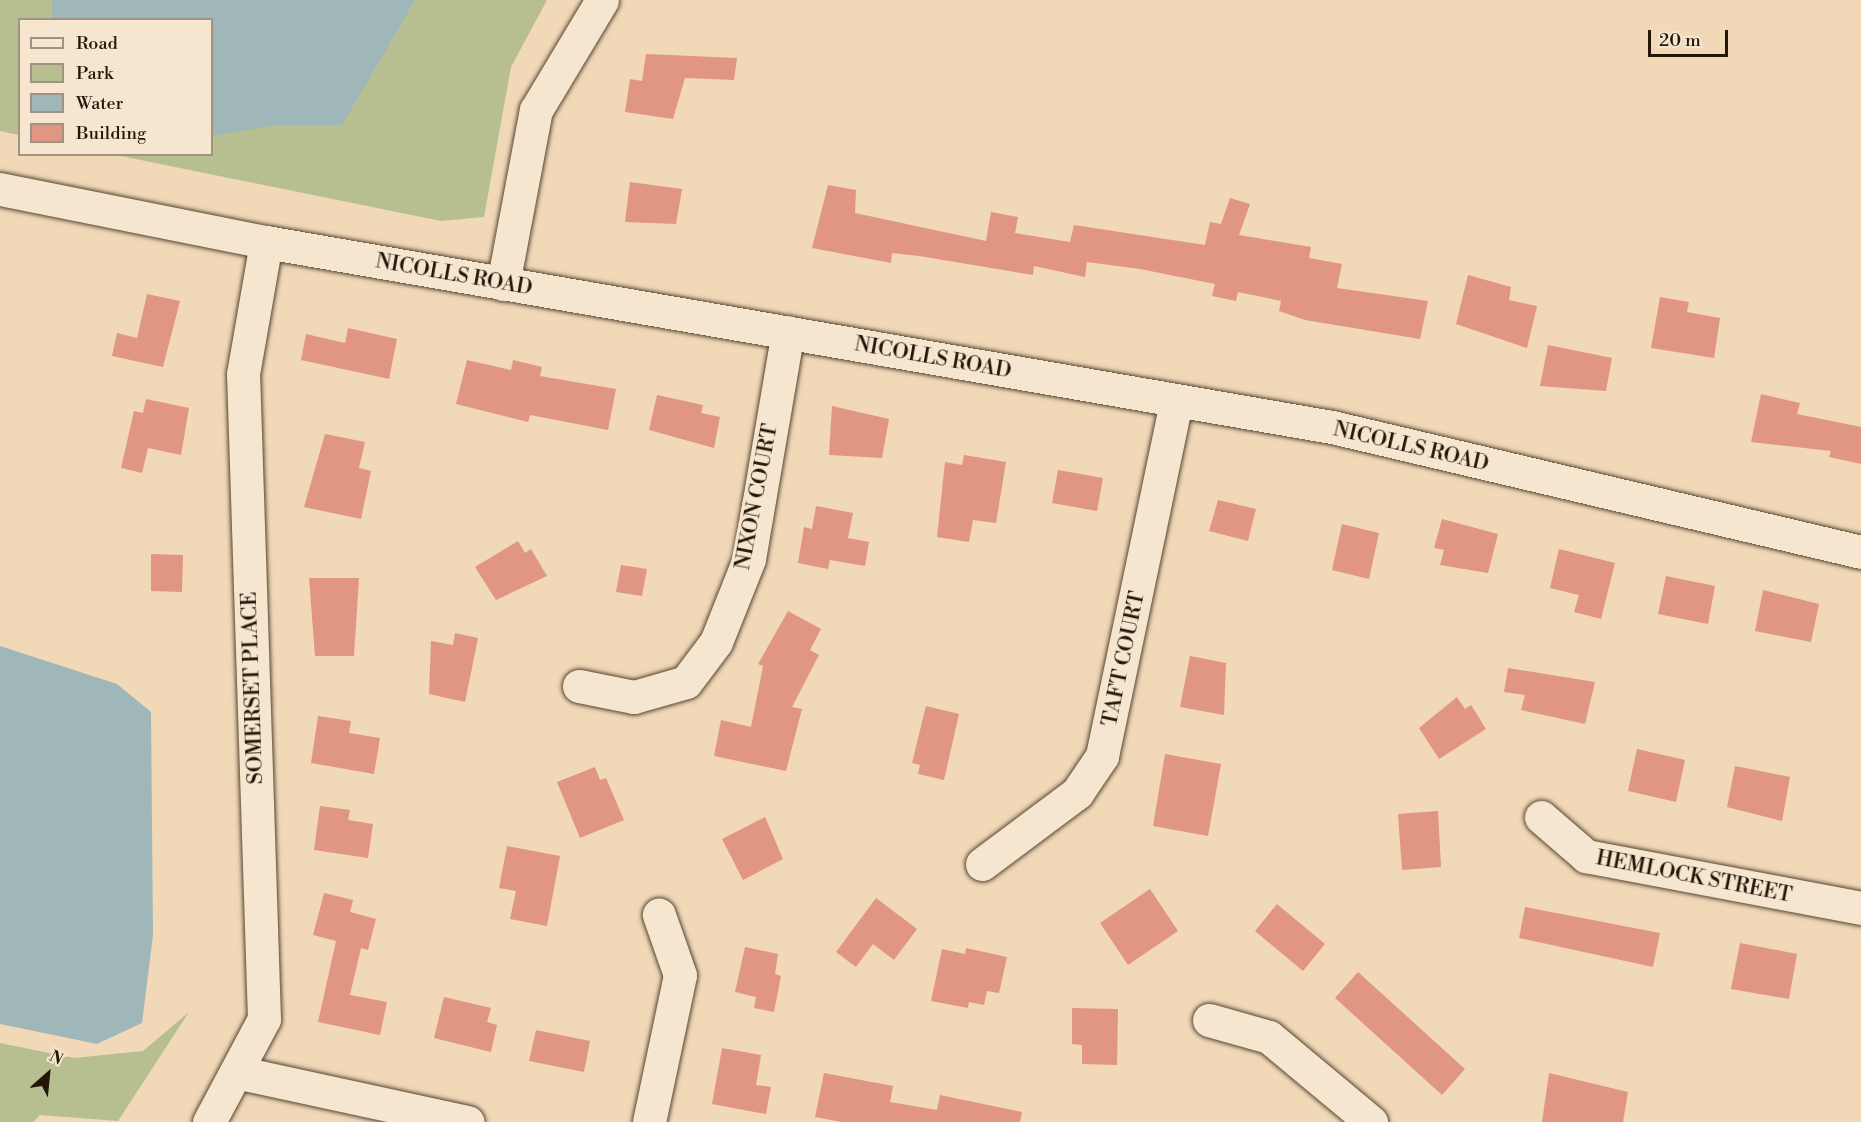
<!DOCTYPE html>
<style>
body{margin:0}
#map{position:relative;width:1861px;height:1122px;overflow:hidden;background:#f1d8b7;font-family:"Libre Bodoni",serif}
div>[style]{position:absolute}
.green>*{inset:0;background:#b7bf90}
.water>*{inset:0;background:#a0b7ba}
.building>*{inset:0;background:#e19583}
.roads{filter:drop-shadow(0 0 2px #564634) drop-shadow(0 0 2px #564634)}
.minor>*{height:33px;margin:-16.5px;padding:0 16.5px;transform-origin:16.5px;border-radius:16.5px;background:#f6e6d0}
span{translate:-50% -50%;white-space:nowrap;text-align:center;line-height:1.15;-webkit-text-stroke:6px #f6e6d0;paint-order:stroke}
.street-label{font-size:21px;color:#231609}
.legend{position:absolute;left:18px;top:18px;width:195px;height:138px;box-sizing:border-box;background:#f6e6d0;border:2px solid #a29380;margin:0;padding:8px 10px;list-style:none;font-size:18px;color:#231609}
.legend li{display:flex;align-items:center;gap:12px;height:30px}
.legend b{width:30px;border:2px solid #a29380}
.north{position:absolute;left:18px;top:1044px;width:60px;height:60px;-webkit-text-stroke:4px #f6e6d0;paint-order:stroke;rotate:27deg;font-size:16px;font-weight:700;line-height:24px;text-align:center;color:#231609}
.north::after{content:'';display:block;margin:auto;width:21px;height:27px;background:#231609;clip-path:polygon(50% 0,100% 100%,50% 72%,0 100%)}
.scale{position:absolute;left:1648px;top:30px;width:80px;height:27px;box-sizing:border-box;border:3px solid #231609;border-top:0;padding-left:8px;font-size:18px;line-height:21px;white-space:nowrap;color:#231609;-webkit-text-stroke:4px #f6e6d0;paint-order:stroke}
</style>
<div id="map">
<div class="green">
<i style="clip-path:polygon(0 0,547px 0,511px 67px,484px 217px,441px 221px,116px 155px,212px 154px,212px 20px,20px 20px,19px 135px,0 131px)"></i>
<i style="clip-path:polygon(189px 1012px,118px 1121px,40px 1115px,33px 1122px,0 1122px,0 1043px,74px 1058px,143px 1051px)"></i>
</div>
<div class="water">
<i style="clip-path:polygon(52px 0,415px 0,342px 125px,276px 125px,212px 136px,212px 20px,52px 19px)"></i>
<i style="clip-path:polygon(0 646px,117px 684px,151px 712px,153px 935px,142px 1023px,97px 1044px,0 1024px)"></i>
</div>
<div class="building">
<i style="clip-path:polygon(646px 54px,737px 58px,734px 80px,685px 78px,673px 119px,625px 112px,630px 79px,642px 81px)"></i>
<i style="clip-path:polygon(630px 182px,682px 189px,676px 224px,625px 222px)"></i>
<i style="clip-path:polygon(828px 185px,856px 190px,855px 213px,986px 241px,991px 212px,1018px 217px,1015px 233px,1070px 242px,1074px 225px,1205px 245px,1210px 222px,1221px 224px,1230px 198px,1250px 204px,1239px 235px,1311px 247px,1309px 258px,1342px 264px,1337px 288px,1428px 301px,1420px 339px,1305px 320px,1279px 311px,1281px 301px,1238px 292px,1236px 301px,1212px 296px,1215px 284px,1140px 269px,1087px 262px,1085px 277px,1034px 266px,1033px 275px,919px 256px,892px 253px,891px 263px,812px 248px)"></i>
<i style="clip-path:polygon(1468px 275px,1511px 287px,1509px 300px,1537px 306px,1527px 348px,1456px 324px)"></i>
<i style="clip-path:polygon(147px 294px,180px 301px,163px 367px,112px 356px,117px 333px,137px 338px)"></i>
<i style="clip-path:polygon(1660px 297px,1689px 302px,1687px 312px,1720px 318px,1714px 358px,1651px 348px)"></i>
<i style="clip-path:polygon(348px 328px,397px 339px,389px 379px,301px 360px,306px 334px,345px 343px)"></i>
<i style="clip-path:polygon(1548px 345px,1612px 358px,1606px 391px,1540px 386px)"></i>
<i style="clip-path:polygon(467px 360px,511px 370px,513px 360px,542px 367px,540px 376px,616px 389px,608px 430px,530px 415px,528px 422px,456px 404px)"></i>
<i style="clip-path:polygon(1761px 394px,1800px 403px,1797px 414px,1861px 427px,1861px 464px,1829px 457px,1831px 451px,1751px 442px)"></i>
<i style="clip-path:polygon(657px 395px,703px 405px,701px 413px,720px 417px,714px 448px,649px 430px)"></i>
<i style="clip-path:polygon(146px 399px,189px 408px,181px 455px,148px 448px,142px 473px,121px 468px,134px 411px,143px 413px)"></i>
<i style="clip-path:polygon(832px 406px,889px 419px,882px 458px,829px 455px)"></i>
<i style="clip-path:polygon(325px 434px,365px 442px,359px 468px,371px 471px,361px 519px,304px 507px)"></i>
<i style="clip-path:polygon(964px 455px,1006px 462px,996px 523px,973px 520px,969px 542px,937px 537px,945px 462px,962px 465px)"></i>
<i style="clip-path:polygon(1058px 470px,1103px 478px,1097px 511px,1052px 503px)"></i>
<i style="clip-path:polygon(1218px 500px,1256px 509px,1248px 541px,1209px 531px)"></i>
<i style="clip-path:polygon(816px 506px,853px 513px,848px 538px,869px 542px,865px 566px,830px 560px,828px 569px,798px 563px,804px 527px,812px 529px)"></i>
<i style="clip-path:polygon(1442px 519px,1498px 534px,1488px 573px,1440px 565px,1444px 550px,1434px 548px)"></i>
<i style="clip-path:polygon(1342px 524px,1379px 533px,1369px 579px,1332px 570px)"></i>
<i style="clip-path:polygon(518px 541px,525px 553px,531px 549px,547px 576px,496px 600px,475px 567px)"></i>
<i style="clip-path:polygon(1559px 549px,1615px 563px,1601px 619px,1574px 612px,1579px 595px,1550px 588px)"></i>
<i style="clip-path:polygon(151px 554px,183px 555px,182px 592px,151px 591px)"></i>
<i style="clip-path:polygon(621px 565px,647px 569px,642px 596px,616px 592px)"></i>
<i style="clip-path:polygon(1666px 576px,1715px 586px,1708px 624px,1658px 614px)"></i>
<i style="clip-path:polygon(309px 578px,359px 578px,354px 656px,315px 656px)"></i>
<i style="clip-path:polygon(1763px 590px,1819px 604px,1811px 642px,1755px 631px)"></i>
<i style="clip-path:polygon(788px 611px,821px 629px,810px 650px,819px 655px,792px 707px,802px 709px,786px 771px,714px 756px,721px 720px,751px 727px,763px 666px,758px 664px)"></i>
<i style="clip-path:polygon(455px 633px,478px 638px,465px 702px,429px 694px,431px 641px,453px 645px)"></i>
<i style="clip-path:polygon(1190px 656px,1226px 663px,1224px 715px,1180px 707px)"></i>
<i style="clip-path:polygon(1508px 668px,1595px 682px,1585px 724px,1521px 710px,1525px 695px,1504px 692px)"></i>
<i style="clip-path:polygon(1457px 697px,1465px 709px,1471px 705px,1486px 729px,1439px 759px,1419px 728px)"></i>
<i style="clip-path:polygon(926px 706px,959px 714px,944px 780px,918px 774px,920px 765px,912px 763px)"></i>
<i style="clip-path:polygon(318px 716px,351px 721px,349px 733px,380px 738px,374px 774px,311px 763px)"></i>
<i style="clip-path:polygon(1637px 749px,1685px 760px,1676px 802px,1628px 791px)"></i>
<i style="clip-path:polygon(1165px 754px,1221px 764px,1208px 836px,1153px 826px)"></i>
<i style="clip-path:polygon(1735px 766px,1790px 777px,1782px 821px,1727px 807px)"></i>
<i style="clip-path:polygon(595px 767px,600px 780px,606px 778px,624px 820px,580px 838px,557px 782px)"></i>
<i style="clip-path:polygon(320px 806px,350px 810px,348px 820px,373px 824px,368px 858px,314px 850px)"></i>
<i style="clip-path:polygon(1438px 811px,1441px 867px,1402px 870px,1398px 814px)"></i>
<i style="clip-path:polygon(765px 817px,783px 859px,743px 880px,722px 839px)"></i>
<i style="clip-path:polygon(507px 846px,560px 856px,547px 926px,510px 919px,516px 891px,499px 888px)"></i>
<i style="clip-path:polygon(1150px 889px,1178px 931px,1128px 965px,1100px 923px)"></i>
<i style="clip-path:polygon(324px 893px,353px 900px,350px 912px,376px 919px,368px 950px,361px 948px,350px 995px,387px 1002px,380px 1035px,318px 1022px,336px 941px,313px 935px)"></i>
<i style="clip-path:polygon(876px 898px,917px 929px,894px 960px,873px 944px,856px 967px,836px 952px)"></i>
<i style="clip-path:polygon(1277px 904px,1325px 944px,1303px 971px,1255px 931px)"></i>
<i style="clip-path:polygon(1525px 907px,1660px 933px,1653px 967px,1519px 938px)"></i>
<i style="clip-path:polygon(1740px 943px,1797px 954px,1789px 999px,1731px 989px)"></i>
<i style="clip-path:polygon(745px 947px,778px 954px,775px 974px,781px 976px,774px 1012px,754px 1008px,756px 997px,735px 992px)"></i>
<i style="clip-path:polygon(966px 948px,1007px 957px,999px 993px,987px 991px,984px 1005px,969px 1002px,968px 1008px,931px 1001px,942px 949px,965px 954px)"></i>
<i style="clip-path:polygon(1358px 972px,1465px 1069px,1442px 1095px,1335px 998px)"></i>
<i style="clip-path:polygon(444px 997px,491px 1008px,487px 1022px,497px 1025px,491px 1052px,434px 1038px)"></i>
<i style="clip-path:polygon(1072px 1008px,1118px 1009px,1117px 1065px,1082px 1064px,1082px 1045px,1072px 1044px)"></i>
<i style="clip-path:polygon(536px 1030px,590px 1041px,584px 1072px,529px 1061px)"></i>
<i style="clip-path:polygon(722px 1048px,761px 1055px,756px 1085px,771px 1087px,766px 1114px,712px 1104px)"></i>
<i style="clip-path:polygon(824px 1073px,893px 1086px,890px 1102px,937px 1110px,940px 1095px,1022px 1112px,1020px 1122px,842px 1122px,815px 1117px)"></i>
<i style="clip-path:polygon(1549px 1073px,1628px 1092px,1623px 1122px,1542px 1122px)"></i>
</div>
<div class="roads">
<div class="minor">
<i style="left:0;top:189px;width:271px;rotate:11.3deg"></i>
<i style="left:266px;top:242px;width:1082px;rotate:9.85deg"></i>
<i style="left:1332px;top:427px;width:544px;rotate:13.29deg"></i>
<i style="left:503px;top:284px;width:177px;rotate:-79.3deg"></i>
<i style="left:536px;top:110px;width:128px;rotate:-59deg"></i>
<i style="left:579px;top:686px;width:56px;rotate:11.3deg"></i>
<i style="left:634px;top:697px;width:54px;rotate:-16.1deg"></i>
<i style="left:686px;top:682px;width:50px;rotate:-53.1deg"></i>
<i style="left:716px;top:642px;width:89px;rotate:-68.3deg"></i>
<i style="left:749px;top:559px;width:230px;rotate:-80.3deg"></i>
<i style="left:1541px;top:817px;width:60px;rotate:40.9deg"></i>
<i style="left:1586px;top:856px;width:280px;rotate:10.7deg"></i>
<i style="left:982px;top:864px;width:119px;rotate:-36.8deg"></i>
<i style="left:1077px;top:793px;width:45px;rotate:-56deg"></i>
<i style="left:1102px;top:756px;width:363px;rotate:-78.2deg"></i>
<i style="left:1209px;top:1020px;width:62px;rotate:15.8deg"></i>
<i style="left:1269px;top:1037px;width:133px;rotate:39.8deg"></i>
<i style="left:236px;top:1072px;width:237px;rotate:12.2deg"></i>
<i style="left:209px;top:1122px;width:117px;rotate:-61.9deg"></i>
<i style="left:264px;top:1019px;width:645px;rotate:-91.86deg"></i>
<i style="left:243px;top:374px;width:134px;rotate:-80.1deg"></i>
<i style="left:649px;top:1122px;width:150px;rotate:-78.1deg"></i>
<i style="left:680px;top:975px;width:64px;rotate:-109.3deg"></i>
</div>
</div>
<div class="street-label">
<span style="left:454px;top:275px;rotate:10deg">NICOLLS ROAD</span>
<span style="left:933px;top:358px;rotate:10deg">NICOLLS ROAD</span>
<span style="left:1411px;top:447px;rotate:13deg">NICOLLS ROAD</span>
<span style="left:757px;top:497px;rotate:-79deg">NIXON COURT</span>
<span style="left:1124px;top:659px;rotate:-78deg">TAFT COURT</span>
<span style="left:253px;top:688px;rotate:-92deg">SOMERSET PLACE</span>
<span style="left:1694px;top:877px;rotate:11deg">HEMLOCK STREET</span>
</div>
<ul class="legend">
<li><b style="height:8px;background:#f6e6d0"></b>Road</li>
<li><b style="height:16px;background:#b7bf90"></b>Park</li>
<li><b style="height:16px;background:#a0b7ba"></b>Water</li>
<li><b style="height:16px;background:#e19583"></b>Building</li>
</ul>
<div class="north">N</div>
<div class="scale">20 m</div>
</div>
